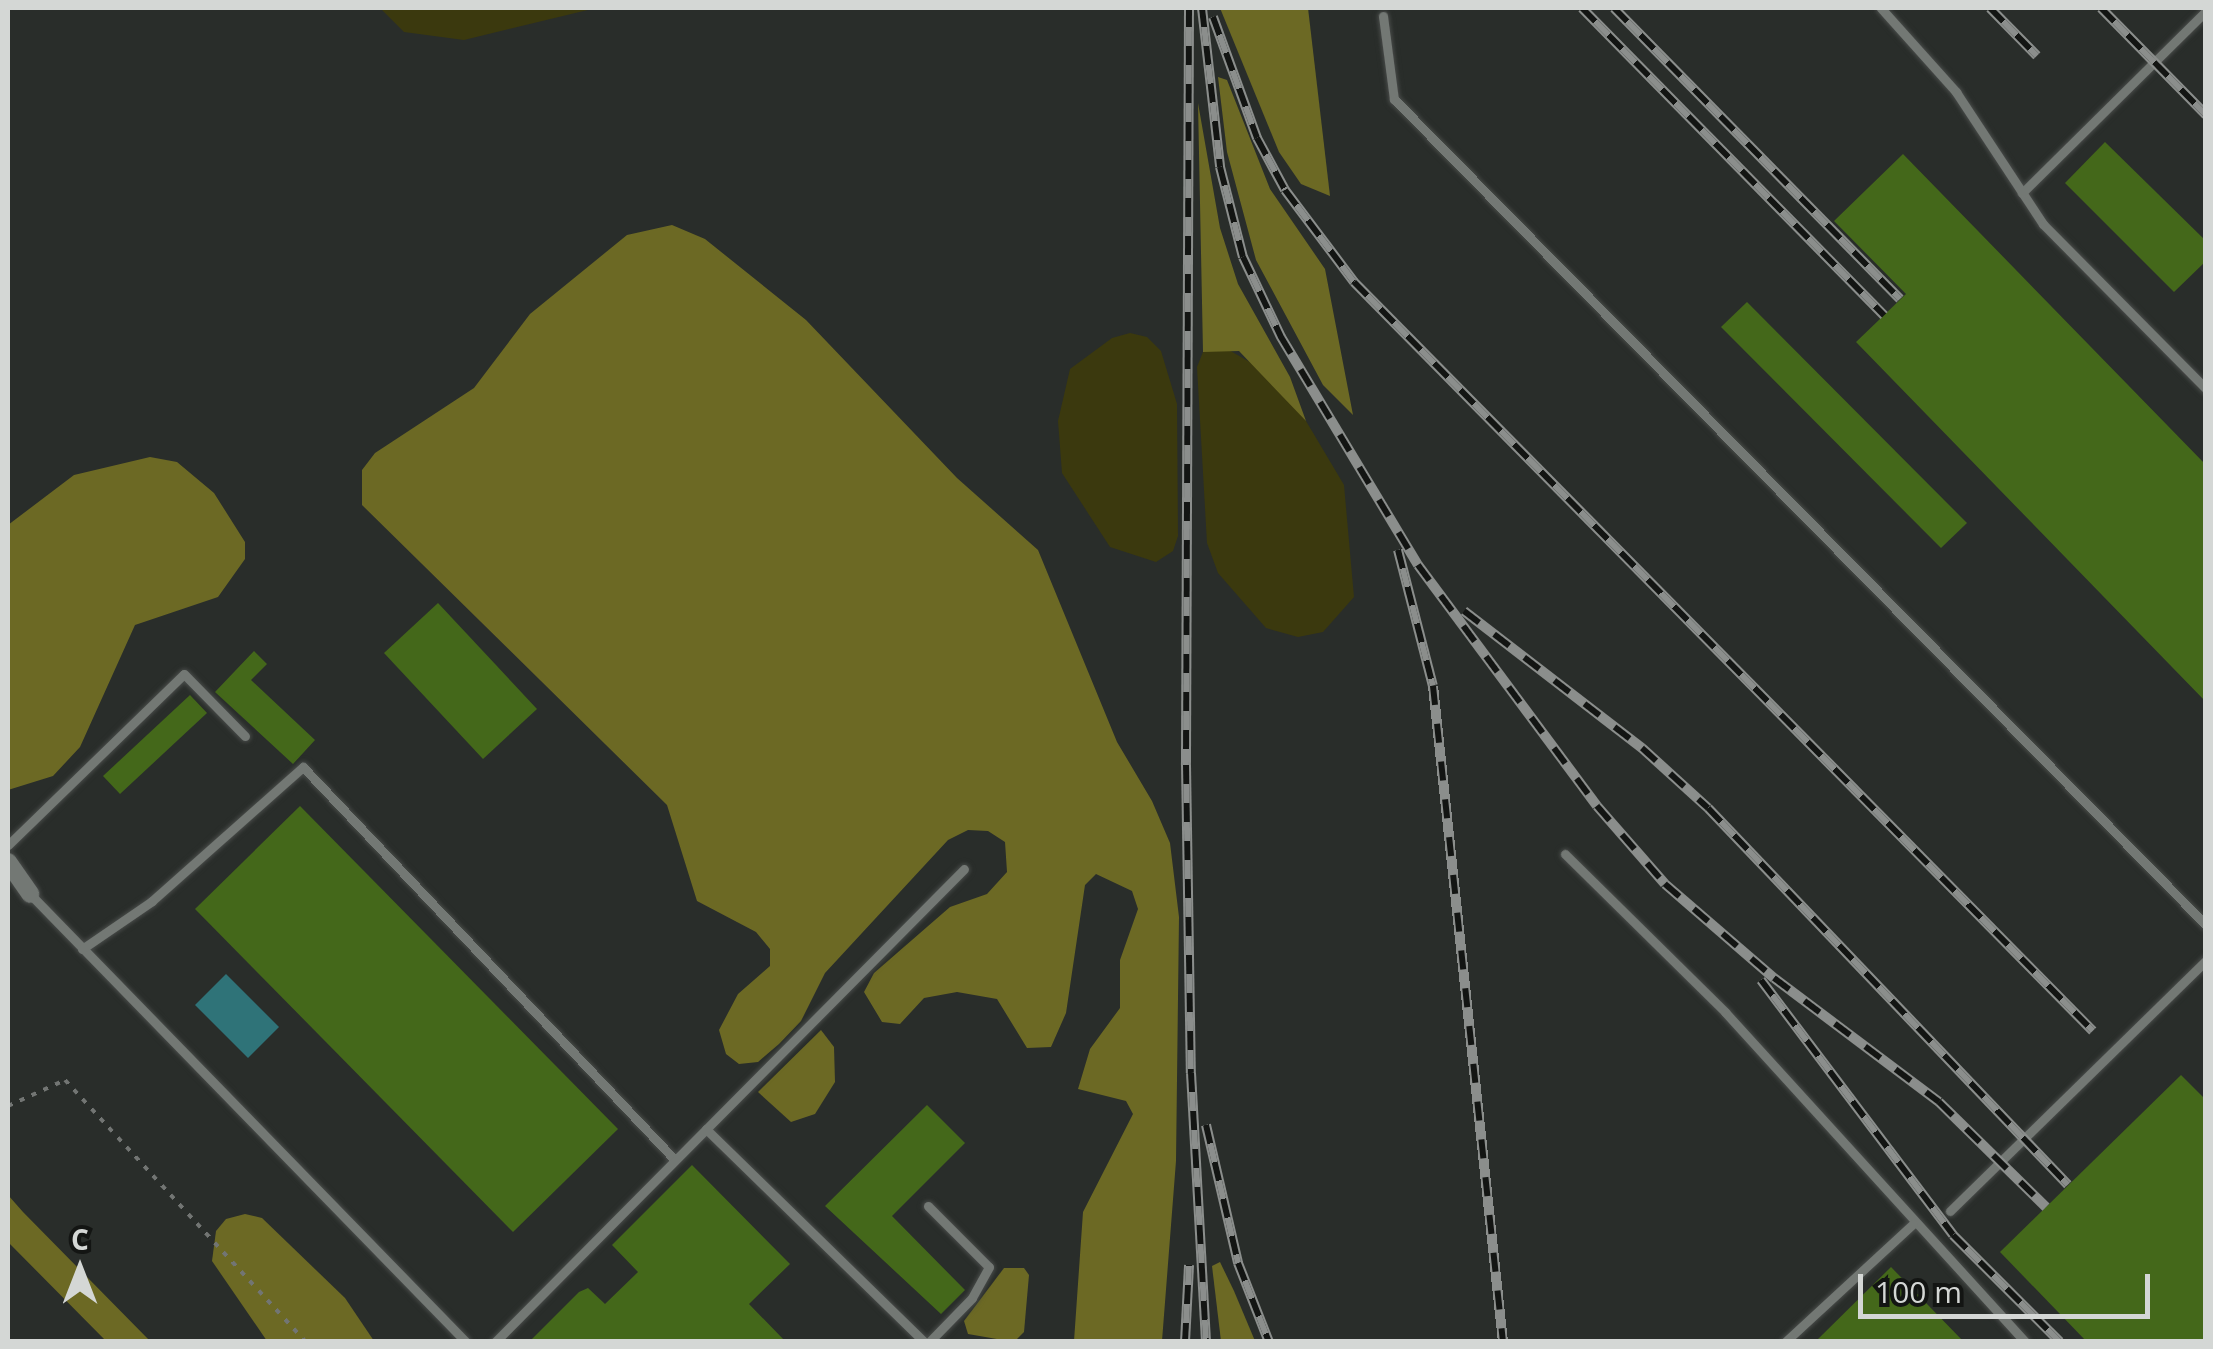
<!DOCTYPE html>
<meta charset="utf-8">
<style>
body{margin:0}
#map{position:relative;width:2213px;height:1349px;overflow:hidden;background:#292d2a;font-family:"Open Sans",sans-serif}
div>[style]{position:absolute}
.green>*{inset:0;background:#3b390e}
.forest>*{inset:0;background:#6c6924}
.water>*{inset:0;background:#2f7378}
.building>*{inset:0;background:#44681a}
.path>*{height:4px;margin-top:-2px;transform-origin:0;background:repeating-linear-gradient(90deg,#727573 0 5px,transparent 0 13px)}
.roads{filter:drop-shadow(0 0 2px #484b49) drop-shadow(0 0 2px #484b49)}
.lane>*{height:9px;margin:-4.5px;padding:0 4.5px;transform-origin:4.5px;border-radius:4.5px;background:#737874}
.street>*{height:18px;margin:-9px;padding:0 9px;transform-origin:9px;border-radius:9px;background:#737874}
.rail>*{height:10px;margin-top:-5px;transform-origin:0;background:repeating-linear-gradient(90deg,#131513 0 19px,#8b8e8c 0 38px);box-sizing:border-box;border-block:2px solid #8b8e8c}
span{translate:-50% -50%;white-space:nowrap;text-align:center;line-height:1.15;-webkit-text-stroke:8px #131513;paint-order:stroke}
.frame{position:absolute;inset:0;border:10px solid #d4d7d5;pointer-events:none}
.north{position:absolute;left:30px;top:1219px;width:100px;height:100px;-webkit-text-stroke:8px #131513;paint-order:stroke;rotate:0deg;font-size:28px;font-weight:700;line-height:40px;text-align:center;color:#d4d7d5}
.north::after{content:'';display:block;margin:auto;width:35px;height:45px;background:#d4d7d5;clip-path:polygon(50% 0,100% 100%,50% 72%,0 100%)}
.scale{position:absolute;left:1858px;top:1274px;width:292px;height:45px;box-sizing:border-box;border:5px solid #d4d7d5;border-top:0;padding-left:12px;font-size:30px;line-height:35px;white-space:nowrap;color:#d4d7d5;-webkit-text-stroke:8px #131513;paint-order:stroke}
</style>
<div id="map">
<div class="green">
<i style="clip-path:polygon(380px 8px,596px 8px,464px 40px,404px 32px)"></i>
<i style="clip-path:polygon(1130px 333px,1147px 337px,1161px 351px,1177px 404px,1178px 536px,1173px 551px,1156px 562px,1110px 547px,1062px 473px,1058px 421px,1070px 369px,1112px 338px)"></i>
<i style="clip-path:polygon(1222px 346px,1260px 368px,1306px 421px,1344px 485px,1354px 597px,1323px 632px,1298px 637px,1266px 628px,1218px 573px,1207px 543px,1197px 367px,1203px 352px)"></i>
</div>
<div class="forest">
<i style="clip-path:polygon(1220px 8px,1308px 8px,1330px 196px,1301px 184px,1279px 152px)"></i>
<i style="clip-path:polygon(1218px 77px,1227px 80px,1270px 189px,1325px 269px,1353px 415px,1323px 385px,1256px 260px,1227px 152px)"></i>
<i style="clip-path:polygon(1198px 103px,1220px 228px,1238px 284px,1290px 377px,1306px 421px,1239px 351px,1203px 352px)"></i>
<i style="clip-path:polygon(672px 225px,705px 239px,806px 320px,957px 478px,1038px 550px,1117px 742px,1152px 801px,1170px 843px,1179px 917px,1176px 1161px,1162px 1341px,1074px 1341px,1083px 1212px,1133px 1114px,1126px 1101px,1078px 1089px,1090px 1049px,1120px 1008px,1120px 960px,1138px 909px,1132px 891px,1096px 874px,1085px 885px,1066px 1013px,1051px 1047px,1027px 1048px,997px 999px,957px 992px,924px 998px,900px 1024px,882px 1022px,864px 992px,874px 973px,950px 907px,987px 894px,1007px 872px,1005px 842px,988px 831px,968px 830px,948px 840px,825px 973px,801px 1021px,779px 1044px,758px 1062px,739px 1064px,726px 1054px,719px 1030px,738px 994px,770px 966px,770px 949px,756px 932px,697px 901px,667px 805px,362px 505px,362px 470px,375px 453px,474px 388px,530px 314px,627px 235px)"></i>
<i style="clip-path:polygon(150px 457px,177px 462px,214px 493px,245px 542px,245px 559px,218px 597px,135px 625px,80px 747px,53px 776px,8px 790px,8px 525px,74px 475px)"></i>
<i style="clip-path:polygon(821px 1030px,834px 1047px,835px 1082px,815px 1114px,791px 1122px,758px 1092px)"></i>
<i style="clip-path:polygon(8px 1195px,23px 1212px,150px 1341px,106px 1341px,8px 1242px)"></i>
<i style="clip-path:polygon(245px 1214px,262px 1218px,345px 1298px,374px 1341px,267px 1341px,212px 1261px,216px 1231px,226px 1219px)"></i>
<i style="clip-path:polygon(1220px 1262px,1234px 1291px,1255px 1341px,1221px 1341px,1212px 1266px)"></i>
<i style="clip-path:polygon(1004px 1268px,1024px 1268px,1029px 1275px,1024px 1332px,1014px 1342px,968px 1334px,964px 1321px)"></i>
</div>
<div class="water">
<i style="clip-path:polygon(226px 974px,279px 1027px,248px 1058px,195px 1005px)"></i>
</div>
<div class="building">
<i style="clip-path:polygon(2105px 142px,2206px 241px,2206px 261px,2174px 292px,2065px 183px)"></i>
<i style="clip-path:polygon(1903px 154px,2206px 465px,2206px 702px,1856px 342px,1906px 294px,1834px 221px)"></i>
<i style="clip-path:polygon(1747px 302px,1967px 523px,1941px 548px,1721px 327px)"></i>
<i style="clip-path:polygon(438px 603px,537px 709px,483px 759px,384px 653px)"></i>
<i style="clip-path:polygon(254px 651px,267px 664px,251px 680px,315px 740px,293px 764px,215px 692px)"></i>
<i style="clip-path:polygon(190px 695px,207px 713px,120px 794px,103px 776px)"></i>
<i style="clip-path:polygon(300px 806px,618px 1129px,513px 1232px,195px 909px)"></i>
<i style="clip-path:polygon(2181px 1075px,2206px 1100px,2206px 1342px,2087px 1342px,2000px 1252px)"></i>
<i style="clip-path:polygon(927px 1105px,965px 1143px,892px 1216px,965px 1290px,941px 1314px,825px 1206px)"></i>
<i style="clip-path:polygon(692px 1165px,790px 1264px,749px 1304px,786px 1342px,529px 1342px,579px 1292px,588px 1288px,605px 1304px,638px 1272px,612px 1245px)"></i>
<i style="clip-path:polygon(1891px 1267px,1964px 1342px,1815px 1342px)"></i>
</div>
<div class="path">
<i style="left:8px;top:1106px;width:63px;rotate:-24.5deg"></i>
<i style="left:65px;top:1080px;width:356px;rotate:47.4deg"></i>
</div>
<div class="roads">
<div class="lane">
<i style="left:1881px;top:8px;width:113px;rotate:48.2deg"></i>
<i style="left:1956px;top:92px;width:158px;rotate:56.6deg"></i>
<i style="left:2043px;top:224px;width:232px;rotate:45.3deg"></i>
<i style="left:1383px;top:16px;width:84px;rotate:82.5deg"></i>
<i style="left:1394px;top:99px;width:1158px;rotate:45.49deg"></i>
<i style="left:2022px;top:193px;width:259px;rotate:-44.7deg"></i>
<i style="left:8px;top:845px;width:245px;rotate:-44.2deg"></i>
<i style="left:184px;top:674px;width:87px;rotate:45.5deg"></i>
<i style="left:1565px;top:854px;width:225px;rotate:44.6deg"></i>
<i style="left:1725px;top:1012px;width:446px;rotate:47.7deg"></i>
<i style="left:30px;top:894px;width:625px;rotate:45.78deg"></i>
<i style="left:82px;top:949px;width:85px;rotate:-34.4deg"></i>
<i style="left:152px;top:901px;width:202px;rotate:-41.6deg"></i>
<i style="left:303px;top:767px;width:541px;rotate:46.57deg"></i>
<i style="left:706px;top:1129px;width:305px;rotate:44.3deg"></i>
<i style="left:928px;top:1206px;width:86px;rotate:45deg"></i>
<i style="left:989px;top:1267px;width:35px;rotate:119deg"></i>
<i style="left:972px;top:1298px;width:62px;rotate:134.3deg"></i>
<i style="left:1950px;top:1211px;width:359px;rotate:-44.4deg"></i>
<i style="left:495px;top:1342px;width:666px;rotate:-45.24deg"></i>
<i style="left:1785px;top:1342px;width:174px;rotate:-42.7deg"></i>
</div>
<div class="street">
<i style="left:8px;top:862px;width:39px;rotate:55deg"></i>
</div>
</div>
<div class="rail">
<i style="left:1189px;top:8px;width:757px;rotate:90.23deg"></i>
<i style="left:1186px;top:765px;width:308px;rotate:89.1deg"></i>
<i style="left:1191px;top:1073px;width:269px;rotate:86.8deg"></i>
<i style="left:1202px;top:8px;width:160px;rotate:83.5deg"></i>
<i style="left:1220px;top:167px;width:93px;rotate:75.7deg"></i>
<i style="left:1243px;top:257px;width:89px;rotate:64.6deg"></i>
<i style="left:1281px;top:337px;width:266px;rotate:59deg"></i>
<i style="left:1418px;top:565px;width:300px;rotate:53.4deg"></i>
<i style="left:1597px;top:806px;width:103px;rotate:48.9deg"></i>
<i style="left:1665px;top:884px;width:144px;rotate:40.8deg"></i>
<i style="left:1774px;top:978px;width:206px;rotate:36.9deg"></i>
<i style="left:1939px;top:1102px;width:150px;rotate:44.5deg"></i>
<i style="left:1582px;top:8px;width:431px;rotate:45.5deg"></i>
<i style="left:1614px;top:8px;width:408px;rotate:45.5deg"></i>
<i style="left:1990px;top:8px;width:67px;rotate:45.6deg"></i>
<i style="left:2101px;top:8px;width:150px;rotate:45.5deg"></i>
<i style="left:1213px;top:17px;width:129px;rotate:70deg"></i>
<i style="left:1257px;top:138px;width:59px;rotate:61.7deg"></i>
<i style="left:1285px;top:190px;width:115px;rotate:53.1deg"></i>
<i style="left:1354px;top:282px;width:1052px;rotate:45.39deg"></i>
<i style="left:1398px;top:550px;width:140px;rotate:75.6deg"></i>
<i style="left:1433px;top:686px;width:660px;rotate:83.91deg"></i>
<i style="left:1464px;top:611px;width:225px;rotate:37.6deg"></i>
<i style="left:1642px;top:748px;width:89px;rotate:42.3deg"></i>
<i style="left:1708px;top:808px;width:521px;rotate:46.32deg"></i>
<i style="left:1761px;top:980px;width:319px;rotate:53deg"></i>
<i style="left:1953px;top:1235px;width:151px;rotate:45deg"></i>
<i style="left:1206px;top:1125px;width:142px;rotate:76.9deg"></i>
<i style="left:1238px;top:1263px;width:85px;rotate:68.6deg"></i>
<i style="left:1185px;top:1342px;width:77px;rotate:-87deg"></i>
</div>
<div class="frame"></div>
<div class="north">С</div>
<div class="scale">100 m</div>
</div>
